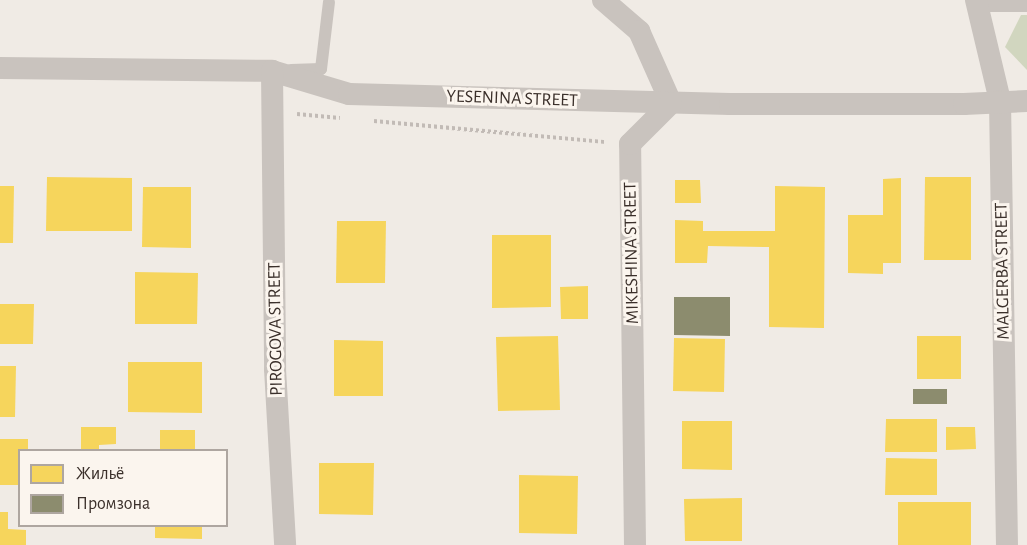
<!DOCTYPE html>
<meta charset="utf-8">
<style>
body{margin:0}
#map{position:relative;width:1027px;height:545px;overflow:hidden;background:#f0ebe5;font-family:"Alegreya Sans",sans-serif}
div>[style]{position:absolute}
.green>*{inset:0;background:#d1d6bf}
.homes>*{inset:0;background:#f6d55c}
.industry>*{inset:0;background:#8c8c6e}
.path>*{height:4px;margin-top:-2px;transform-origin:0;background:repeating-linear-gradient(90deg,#c2bbb6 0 3px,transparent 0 6px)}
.service>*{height:12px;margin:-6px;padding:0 6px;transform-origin:6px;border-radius:6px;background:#c9c3be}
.minor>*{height:22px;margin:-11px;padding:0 11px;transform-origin:11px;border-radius:11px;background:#c9c3be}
span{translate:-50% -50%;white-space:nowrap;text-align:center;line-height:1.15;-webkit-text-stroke:6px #fbf5ee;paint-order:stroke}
.street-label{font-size:18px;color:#3b302b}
.legend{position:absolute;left:18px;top:449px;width:210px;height:78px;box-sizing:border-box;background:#fbf5ee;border:2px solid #aea6a0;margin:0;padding:8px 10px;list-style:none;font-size:18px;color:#3b302b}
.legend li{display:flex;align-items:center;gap:12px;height:30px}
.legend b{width:30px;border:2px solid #aea6a0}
</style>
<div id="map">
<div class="green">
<i style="clip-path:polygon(1021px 15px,1027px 15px,1027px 70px,1005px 47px)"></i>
</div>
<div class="homes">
<i style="clip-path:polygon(47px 177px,132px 178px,132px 231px,46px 231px)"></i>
<i style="clip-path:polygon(925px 177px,971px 177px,971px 260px,924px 260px)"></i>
<i style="clip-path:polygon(901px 178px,901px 263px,883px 263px,883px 274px,848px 273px,848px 215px,883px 215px,883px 179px)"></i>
<i style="clip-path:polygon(675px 180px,700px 180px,701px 203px,675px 203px)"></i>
<i style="clip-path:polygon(0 186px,14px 186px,13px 243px,0 243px)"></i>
<i style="clip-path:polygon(775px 186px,825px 187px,824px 328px,769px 327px,769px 247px,708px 246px,707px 263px,675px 263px,675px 220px,703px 221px,703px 231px,775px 231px)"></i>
<i style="clip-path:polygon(143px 187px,191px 187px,191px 248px,142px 247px)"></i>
<i style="clip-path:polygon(337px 221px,386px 221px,385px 283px,336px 283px)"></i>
<i style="clip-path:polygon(492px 235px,551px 235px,551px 307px,492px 308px)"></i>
<i style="clip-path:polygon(135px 272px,198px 273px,197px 324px,135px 324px)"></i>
<i style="clip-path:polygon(588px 286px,588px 319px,561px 319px,560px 287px)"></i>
<i style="clip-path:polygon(0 304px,34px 304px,33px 344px,0 344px)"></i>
<i style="clip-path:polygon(558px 336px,560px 410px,498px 411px,496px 337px)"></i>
<i style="clip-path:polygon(917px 336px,961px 336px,961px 379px,917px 379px)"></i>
<i style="clip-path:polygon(674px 338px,725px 339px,724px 392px,673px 391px)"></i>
<i style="clip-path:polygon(334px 340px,383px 341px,383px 396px,334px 396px)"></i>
<i style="clip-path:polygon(128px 362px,202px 362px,202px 413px,128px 412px)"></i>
<i style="clip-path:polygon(0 366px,16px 366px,15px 417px,0 417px)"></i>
<i style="clip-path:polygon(886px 419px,937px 419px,937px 452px,885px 452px)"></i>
<i style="clip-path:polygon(682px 421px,732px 421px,732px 470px,682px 469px)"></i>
<i style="clip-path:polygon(81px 427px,116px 427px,116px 444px,99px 445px,99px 450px,81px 450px)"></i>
<i style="clip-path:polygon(946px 427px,975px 427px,976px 449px,946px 450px)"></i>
<i style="clip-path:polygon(160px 430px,195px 430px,195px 450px,160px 450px)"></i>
<i style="clip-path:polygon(0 439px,28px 439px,28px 450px,20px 450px,20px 485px,0 485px)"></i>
<i style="clip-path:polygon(886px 458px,937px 459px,937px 495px,885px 495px)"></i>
<i style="clip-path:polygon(319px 463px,374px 463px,373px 515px,319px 514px)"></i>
<i style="clip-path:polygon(519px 475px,578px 476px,577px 534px,519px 533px)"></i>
<i style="clip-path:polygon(742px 498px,742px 541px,685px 541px,684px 499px)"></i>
<i style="clip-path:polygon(898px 502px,971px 502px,971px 545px,898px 545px)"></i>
<i style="clip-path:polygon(0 512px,8px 512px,8px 529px,26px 530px,26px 545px,0 545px)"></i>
<i style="clip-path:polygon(155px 526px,202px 526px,202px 539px,155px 538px)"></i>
</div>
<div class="industry">
<i style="clip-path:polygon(674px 297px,730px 297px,730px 336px,674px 335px)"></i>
<i style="clip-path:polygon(913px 389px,947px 389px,947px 404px,913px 404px)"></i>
</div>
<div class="path">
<i style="left:297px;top:114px;width:43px;rotate:5.3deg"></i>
<i style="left:374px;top:121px;width:233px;rotate:5.2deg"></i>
</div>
<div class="service">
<i style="left:976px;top:6px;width:51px"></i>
<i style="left:291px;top:70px;width:30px;rotate:-2deg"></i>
<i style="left:321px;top:69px;width:67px;rotate:-83.2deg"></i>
</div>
<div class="minor">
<i style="left:603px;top:0;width:48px;rotate:40.7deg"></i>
<i style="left:639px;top:31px;width:79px;rotate:66deg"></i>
<i style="left:976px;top:0;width:104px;rotate:76.6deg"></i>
<i style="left:1000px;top:101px;width:444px;rotate:89.1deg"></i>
<i style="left:0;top:68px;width:272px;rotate:0.6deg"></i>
<i style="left:272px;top:71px;width:80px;rotate:16.6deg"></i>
<i style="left:349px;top:94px;width:381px;rotate:1.5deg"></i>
<i style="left:730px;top:104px;width:234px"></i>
<i style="left:964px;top:104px;width:63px;rotate:-2.7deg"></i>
<i style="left:272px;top:71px;width:298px;rotate:89.4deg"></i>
<i style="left:275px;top:369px;width:176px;rotate:86.7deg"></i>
<i style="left:635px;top:545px;width:401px;rotate:-90.7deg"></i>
<i style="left:630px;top:144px;width:58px;rotate:-45deg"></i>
</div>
<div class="street-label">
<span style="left:512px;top:99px;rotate:2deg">YESENINA STREET</span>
<span style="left:632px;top:253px;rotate:-91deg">MIKESHINA STREET</span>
<span style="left:1003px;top:271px;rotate:-91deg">MALGERBA STREET</span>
<span style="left:276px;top:329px;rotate:-91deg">PIROGOVA STREET</span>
</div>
<ul class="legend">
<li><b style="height:16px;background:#f6d55c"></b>Жильё</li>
<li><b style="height:16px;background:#8c8c6e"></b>Промзона</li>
</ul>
</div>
